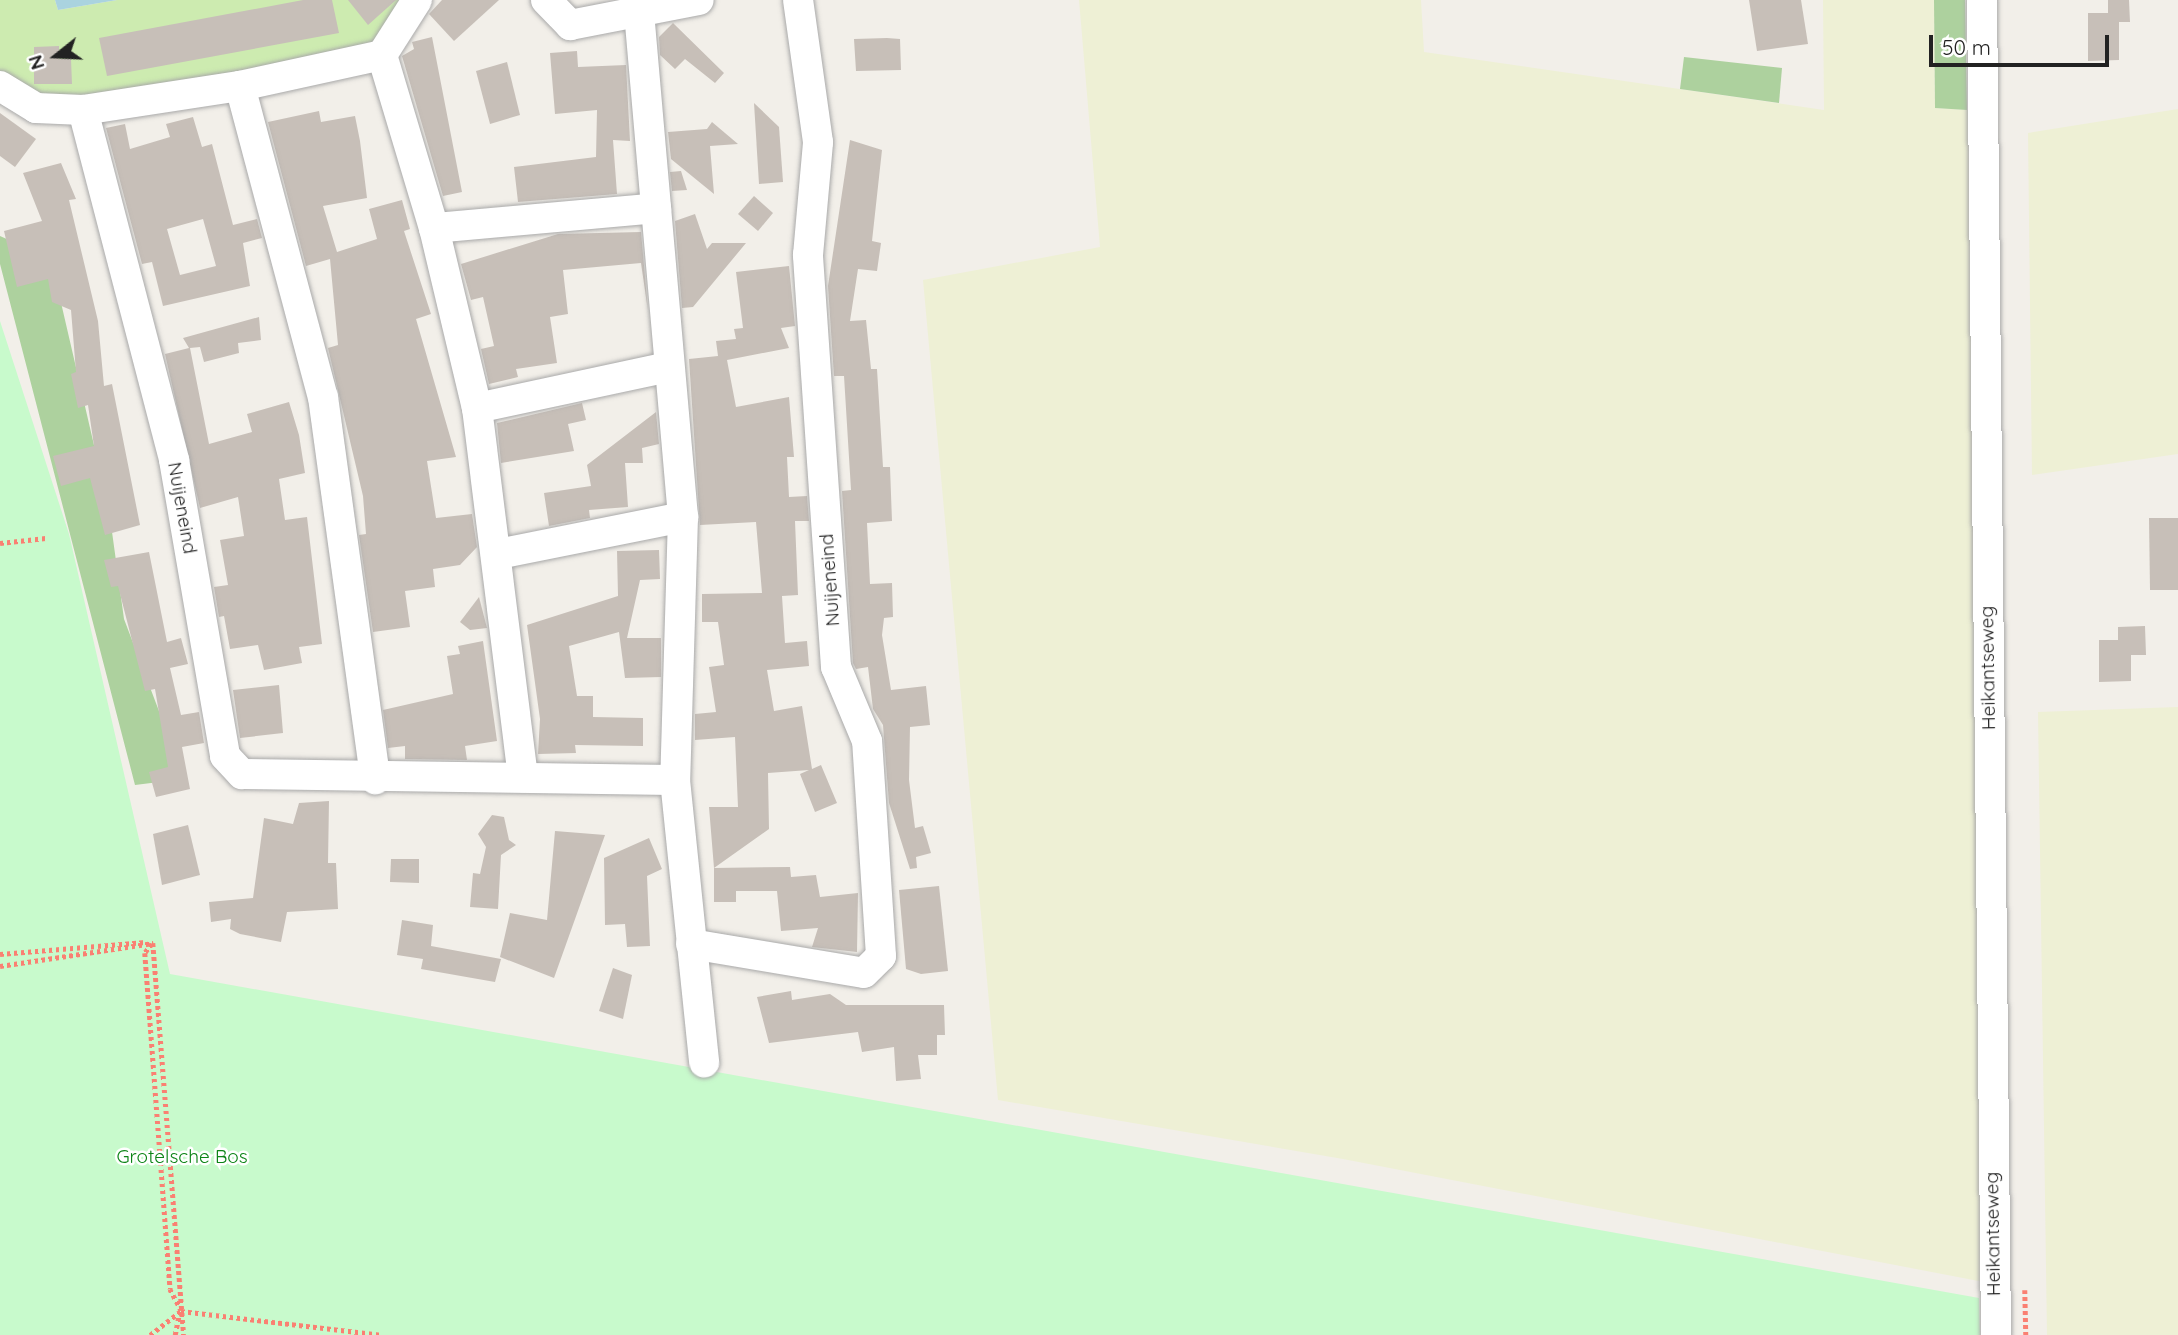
<!DOCTYPE html>
<style>
body{margin:0}
#map{position:relative;width:2178px;height:1335px;overflow:hidden;background:#f2efe9;font-family:Quicksand,sans-serif}
div>[style]{position:absolute}
.farmland>*{inset:0;background:#eef0d5}
.grass>*{inset:0;background:#cdebb0}
.forest>*{inset:0;background:#add19e}
.park>*{inset:0;background:#c8facc}
.water>*{inset:0;background:#aad3df}
.building>*{inset:0;background:#c7bfb8}
.path>*{height:4.5px;margin-top:-2.25px;transform-origin:0;background:repeating-linear-gradient(90deg,#fa8072 0 3.5px,transparent 0 7px)}
.roads{filter:drop-shadow(0 0 2px #a9a9a9) drop-shadow(0 0 2px #a9a9a9)}
.minor>*{height:30px;margin:-15px;padding:0 15px;transform-origin:15px;border-radius:15px;background:#fff}
span{translate:-50% -50%;white-space:nowrap;text-align:center;line-height:1.15;-webkit-text-stroke:5px #fff;paint-order:stroke}
.street-label{font-size:19px;color:#222}
.park-label{font-size:19px;color:#0c8416}
.north{position:absolute;left:21px;top:21px;width:70px;height:70px;-webkit-text-stroke:5px #fff;paint-order:stroke;rotate:252deg;font-size:19px;font-weight:700;line-height:28px;text-align:center;color:#222}
.north::after{content:'';display:block;margin:auto;width:24px;height:32px;background:#222;clip-path:polygon(50% 0,100% 100%,50% 72%,0 100%)}
.scale{position:absolute;left:1929px;top:35px;width:180px;height:32px;box-sizing:border-box;border:4px solid #222;border-top:0;padding-left:9px;font-size:21px;line-height:24px;white-space:nowrap;color:#222;-webkit-text-stroke:5px #fff;paint-order:stroke}
</style>
<div id="map">
<div class="farmland">
<i style="clip-path:polygon(1079px 0,1421px 0,1424px 52px,1824px 110px,1823px 0,1934px 0,1935px 108px,1968px 110px,1989px 1283px,1343px 1159px,998px 1100px,923px 280px,1100px 247px)"></i>
<i style="clip-path:polygon(2178px 109px,2178px 454px,2032px 475px,2028px 133px)"></i>
<i style="clip-path:polygon(2178px 707px,2178px 1335px,2047px 1335px,2038px 712px)"></i>
</div>
<div class="grass">
<i style="clip-path:polygon(0 0,55px 0,58px 10px,117px 0,411px 0,381px 43px,73px 110px,0 78px)"></i>
</div>
<div class="forest">
<i style="clip-path:polygon(1934px 0,1965px 0,1967px 110px,1935px 108px)"></i>
<i style="clip-path:polygon(1684px 57px,1782px 68px,1779px 103px,1680px 89px)"></i>
<i style="clip-path:polygon(0 236px,38px 253px,59px 294px,109px 510px,124px 619px,170px 740px,175px 780px,135px 785px,0 264px)"></i>
</div>
<div class="park">
<i style="clip-path:polygon(0 321px,69px 534px,170px 974px,1979px 1298px,1980px 1335px,0 1335px)"></i>
</div>
<div class="water">
<i style="clip-path:polygon(55px 0,117px 0,58px 10px)"></i>
</div>
<div class="building">
<i style="clip-path:polygon(303px 0,332px 0,339px 33px,107px 76px,99px 38px)"></i>
<i style="clip-path:polygon(348px 0,396px 0,368px 25px)"></i>
<i style="clip-path:polygon(442px 0,499px 0,454px 41px,429px 14px)"></i>
<i style="clip-path:polygon(1749px 0,1801px 0,1808px 44px,1757px 51px)"></i>
<i style="clip-path:polygon(2108px 0,2129px 0,2130px 22px,2119px 22px,2119px 60px,2088px 61px,2088px 13px,2108px 13px)"></i>
<i style="clip-path:polygon(673px 23px,724px 73px,715px 83px,685px 59px,675px 69px,660px 55px,659px 37px)"></i>
<i style="clip-path:polygon(432px 37px,462px 192px,443px 196px,402px 56px,414px 49px,412px 42px)"></i>
<i style="clip-path:polygon(887px 38px,900px 39px,901px 70px,856px 71px,854px 39px)"></i>
<i style="clip-path:polygon(59px 46px,59px 59px,71px 59px,72px 84px,34px 84px,34px 47px)"></i>
<i style="clip-path:polygon(577px 51px,578px 67px,626px 65px,630px 141px,613px 140px,617px 194px,518px 202px,514px 167px,596px 157px,597px 110px,555px 114px,550px 53px)"></i>
<i style="clip-path:polygon(507px 62px,520px 115px,490px 124px,476px 71px)"></i>
<i style="clip-path:polygon(754px 103px,779px 127px,783px 182px,759px 184px)"></i>
<i style="clip-path:polygon(319px 111px,321px 122px,355px 116px,360px 141px,367px 198px,323px 206px,337px 252px,377px 239px,369px 209px,402px 200px,410px 229px,404px 231px,431px 314px,416px 319px,456px 457px,427px 461px,436px 518px,472px 514px,477px 547px,460px 565px,433px 569px,435px 587px,405px 591px,410px 627px,373px 632px,359px 535px,366px 534px,363px 496px,328px 348px,338px 345px,330px 259px,306px 266px,268px 122px)"></i>
<i style="clip-path:polygon(0 113px,36px 139px,15px 167px,0 156px)"></i>
<i style="clip-path:polygon(evenodd,193px 117px,202px 147px,212px 144px,233px 225px,257px 219px,262px 238px,243px 243px,250px 286px,163px 306px,152px 262px,142px 264px,106px 128px,125px 124px,130px 149px,170px 137px,166px 124px,193px 117px,203px 219px,216px 266px,180px 275px,167px 229px,203px 219px)"></i>
<i style="clip-path:polygon(712px 122px,738px 144px,710px 146px,714px 194px,671px 159px,668px 132px,707px 129px)"></i>
<i style="clip-path:polygon(850px 140px,882px 150px,872px 241px,881px 243px,877px 271px,858px 269px,850px 321px,866px 320px,871px 369px,877px 369px,883px 467px,890px 467px,892px 521px,867px 523px,870px 584px,892px 583px,893px 617px,884px 618px,882px 635px,891px 690px,926px 686px,930px 725px,910px 727px,909px 780px,915px 828px,923px 826px,931px 853px,916px 857px,917px 868px,910px 869px,889px 803px,883px 725px,873px 709px,868px 667px,856px 669px,853px 663px,842px 491px,851px 490px,844px 376px,834px 376px,828px 286px)"></i>
<i style="clip-path:polygon(61px 163px,76px 199px,69px 200px,98px 321px,104px 386px,112px 384px,140px 525px,105px 535px,90px 478px,61px 486px,53px 456px,94px 446px,88px 405px,78px 408px,71px 374px,76px 372px,71px 310px,52px 302px,48px 279px,17px 287px,4px 231px,42px 221px,23px 173px)"></i>
<i style="clip-path:polygon(681px 171px,687px 190px,672px 191px,670px 172px)"></i>
<i style="clip-path:polygon(754px 196px,773px 213px,758px 231px,738px 214px)"></i>
<i style="clip-path:polygon(695px 214px,707px 249px,712px 243px,746px 243px,693px 307px,682px 308px,675px 221px)"></i>
<i style="clip-path:polygon(641px 232px,648px 311px,641px 263px,563px 270px,568px 314px,550px 317px,557px 363px,516px 369px,518px 377px,489px 384px,481px 349px,494px 346px,483px 297px,471px 300px,461px 264px,558px 234px)"></i>
<i style="clip-path:polygon(789px 266px,795px 326px,781px 328px,789px 348px,727px 360px,736px 407px,789px 397px,794px 457px,787px 457px,789px 497px,807px 496px,809px 521px,795px 521px,798px 595px,782px 596px,785px 643px,807px 641px,809px 666px,767px 670px,774px 711px,802px 706px,812px 769px,821px 765px,837px 803px,815px 812px,800px 774px,809px 770px,768px 773px,769px 829px,714px 868px,709px 807px,738px 807px,735px 737px,695px 740px,695px 714px,716px 712px,709px 667px,724px 665px,718px 622px,702px 622px,702px 594px,762px 593px,756px 522px,700px 525px,689px 359px,718px 356px,716px 341px,736px 339px,734px 329px,743px 328px,736px 272px)"></i>
<i style="clip-path:polygon(259px 317px,261px 340px,238px 343px,239px 353px,204px 362px,200px 347px,190px 348px,209px 444px,252px 432px,247px 414px,289px 402px,299px 435px,305px 473px,279px 479px,285px 520px,307px 517px,322px 644px,299px 647px,302px 663px,264px 670px,258px 645px,230px 649px,224px 616px,219px 617px,214px 587px,228px 585px,220px 540px,244px 536px,238px 497px,200px 508px,165px 354px,189px 348px,183px 338px)"></i>
<i style="clip-path:polygon(582px 403px,586px 420px,568px 424px,574px 451px,501px 463px,497px 423px)"></i>
<i style="clip-path:polygon(656px 412px,659px 444px,642px 448px,643px 463px,625px 463px,628px 507px,589px 510px,590px 518px,549px 526px,544px 493px,591px 486px,587px 465px)"></i>
<i style="clip-path:polygon(2149px 518px,2178px 518px,2178px 590px,2150px 590px)"></i>
<i style="clip-path:polygon(659px 550px,660px 579px,640px 580px,627px 638px,661px 638px,661px 677px,625px 678px,619px 632px,569px 646px,577px 696px,593px 696px,593px 717px,643px 718px,643px 746px,575px 745px,576px 753px,538px 754px,540px 719px,527px 625px,618px 596px,617px 551px)"></i>
<i style="clip-path:polygon(149px 552px,167px 642px,181px 638px,188px 664px,170px 668px,181px 715px,199px 712px,204px 743px,182px 747px,190px 789px,156px 797px,149px 772px,168px 767px,155px 689px,145px 691px,118px 586px,111px 587px,104px 560px)"></i>
<i style="clip-path:polygon(479px 597px,487px 628px,470px 630px,460px 622px)"></i>
<i style="clip-path:polygon(2145px 626px,2146px 655px,2131px 655px,2131px 681px,2099px 682px,2099px 640px,2118px 640px,2118px 627px)"></i>
<i style="clip-path:polygon(483px 641px,497px 741px,465px 746px,467px 760px,405px 759px,405px 746px,388px 748px,383px 710px,453px 694px,447px 656px,460px 654px,458px 646px)"></i>
<i style="clip-path:polygon(279px 685px,283px 733px,240px 738px,233px 690px)"></i>
<i style="clip-path:polygon(329px 801px,328px 863px,336px 863px,338px 909px,287px 912px,281px 942px,240px 934px,230px 929px,231px 919px,211px 922px,209px 902px,253px 898px,264px 818px,293px 824px,299px 803px)"></i>
<i style="clip-path:polygon(492px 815px,504px 817px,509px 840px,516px 845px,501px 855px,498px 909px,470px 907px,473px 873px,480px 874px,486px 847px,478px 834px)"></i>
<i style="clip-path:polygon(188px 825px,200px 875px,162px 885px,153px 834px)"></i>
<i style="clip-path:polygon(555px 831px,605px 835px,554px 978px,500px 957px,510px 913px,547px 920px)"></i>
<i style="clip-path:polygon(649px 838px,662px 869px,647px 876px,650px 946px,627px 947px,625px 924px,605px 925px,604px 858px)"></i>
<i style="clip-path:polygon(391px 859px,419px 859px,419px 883px,390px 882px)"></i>
<i style="clip-path:polygon(790px 867px,791px 877px,816px 875px,820px 897px,858px 893px,857px 952px,812px 947px,818px 928px,781px 931px,777px 891px,736px 891px,736px 902px,714px 902px,714px 868px)"></i>
<i style="clip-path:polygon(939px 886px,948px 971px,921px 974px,906px 969px,899px 890px)"></i>
<i style="clip-path:polygon(402px 920px,433px 925px,431px 946px,501px 959px,495px 982px,421px 969px,423px 959px,397px 955px)"></i>
<i style="clip-path:polygon(613px 968px,632px 975px,623px 1019px,599px 1011px)"></i>
<i style="clip-path:polygon(791px 991px,792px 1000px,830px 994px,846px 1005px,944px 1005px,945px 1035px,937px 1035px,937px 1055px,918px 1055px,921px 1079px,896px 1081px,894px 1047px,862px 1052px,858px 1032px,769px 1043px,757px 997px)"></i>
</div>
<div class="path">
<i style="left:0;top:543px;width:46px;rotate:-6.2deg"></i>
<i style="left:152px;top:944px;width:11px;rotate:128deg"></i>
<i style="left:145px;top:953px;width:337px;rotate:85.7deg"></i>
<i style="left:170px;top:1289px;width:24px;rotate:62deg"></i>
<i style="left:0;top:954px;width:146px;rotate:-4.7deg"></i>
<i style="left:0;top:966px;width:155px;rotate:-8.5deg"></i>
<i style="left:153px;top:943px;width:393px;rotate:85.5deg"></i>
<i style="left:2025px;top:1290px;width:45px;rotate:88.7deg"></i>
<i style="left:150px;top:1335px;width:39px;rotate:-38deg"></i>
<i style="left:181px;top:1311px;width:203px;rotate:6.8deg"></i>
<i style="left:175px;top:1335px;width:20px;rotate:-79deg"></i>
</div>
<div class="roads">
<div class="minor">
<i style="left:546px;top:0;width:35px;rotate:46deg"></i>
<i style="left:570px;top:25px;width:131px;rotate:-11deg"></i>
<i style="left:1982px;top:0;width:1335px;rotate:89.4deg"></i>
<i style="left:639px;top:12px;width:507px;rotate:85.02deg"></i>
<i style="left:683px;top:517px;width:263px;rotate:91.7deg"></i>
<i style="left:675px;top:780px;width:284px;rotate:84.1deg"></i>
<i style="left:382px;top:55px;width:181px;rotate:73.3deg"></i>
<i style="left:434px;top:228px;width:185px;rotate:76.6deg"></i>
<i style="left:477px;top:408px;width:372px;rotate:82.9deg"></i>
<i style="left:0;top:86px;width:42px;rotate:31.4deg"></i>
<i style="left:36px;top:108px;width:47px;rotate:2.4deg"></i>
<i style="left:83px;top:110px;width:159px;rotate:-8.7deg"></i>
<i style="left:240px;top:86px;width:145px;rotate:-12.3deg"></i>
<i style="left:382px;top:55px;width:65px;rotate:-57.5deg"></i>
<i style="left:240px;top:86px;width:322px;rotate:75.1deg"></i>
<i style="left:323px;top:397px;width:386px;rotate:82.2deg"></i>
<i style="left:83px;top:110px;width:362px;rotate:75.4deg"></i>
<i style="left:174px;top:460px;width:300px;rotate:80.2deg"></i>
<i style="left:225px;top:756px;width:25px;rotate:47deg"></i>
<i style="left:242px;top:774px;width:433px;rotate:0.8deg"></i>
<i style="left:434px;top:228px;width:223px;rotate:-5.1deg"></i>
<i style="left:477px;top:408px;width:195px;rotate:-12.1deg"></i>
<i style="left:498px;top:554px;width:189px;rotate:-11.3deg"></i>
<i style="left:691px;top:944px;width:175px;rotate:9.5deg"></i>
<i style="left:864px;top:973px;width:24px;rotate:-45deg"></i>
<i style="left:881px;top:956px;width:215px;rotate:-93.7deg"></i>
<i style="left:867px;top:741px;width:80px;rotate:-112.7deg"></i>
<i style="left:836px;top:667px;width:413px;rotate:-93.9deg"></i>
<i style="left:808px;top:255px;width:113px;rotate:-84.9deg"></i>
<i style="left:818px;top:142px;width:143px;rotate:-98deg"></i>
</div>
</div>
<div class="street-label">
<span style="left:182px;top:508px;rotate:80deg">Nuijeneind</span>
<span style="left:830px;top:580px;rotate:-94deg">Nuijeneind</span>
<span style="left:1988px;top:668px;rotate:-91deg">Heikantseweg</span>
<span style="left:1993px;top:1234px;rotate:-91deg">Heikantseweg</span>
</div>
<div class="park-label">
<span style="left:182px;top:1157px">Grotelsche Bos</span>
</div>
<div class="north">N</div>
<div class="scale">50 m</div>
</div>
